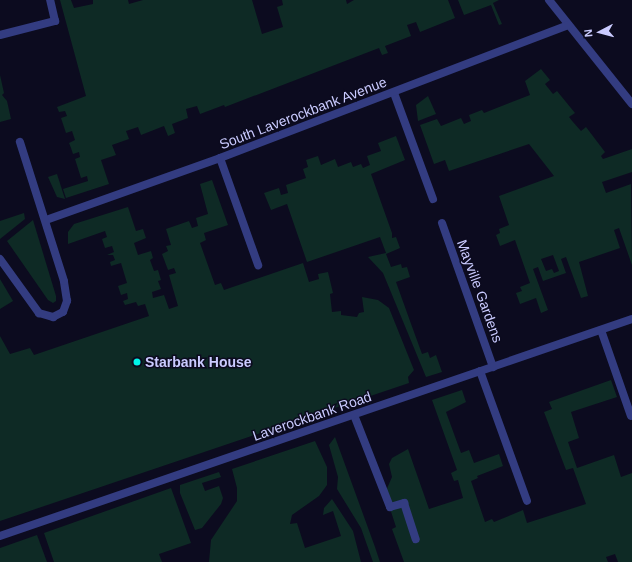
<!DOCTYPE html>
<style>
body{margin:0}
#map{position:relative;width:632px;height:562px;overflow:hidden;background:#0c0b1f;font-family:Arial,sans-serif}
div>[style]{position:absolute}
.green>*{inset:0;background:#0e2a25}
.minor>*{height:8px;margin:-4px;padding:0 4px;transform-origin:4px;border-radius:4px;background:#333c81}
.dots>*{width:11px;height:11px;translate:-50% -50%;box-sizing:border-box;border:2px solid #0c0b1f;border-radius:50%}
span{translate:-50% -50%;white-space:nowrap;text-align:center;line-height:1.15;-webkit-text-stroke:3px #0c0b1f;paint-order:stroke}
.street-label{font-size:14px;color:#cacbff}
.poi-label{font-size:14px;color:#cacbff;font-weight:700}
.left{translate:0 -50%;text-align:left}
.north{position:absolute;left:580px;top:12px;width:40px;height:40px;-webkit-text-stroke:3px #0c0b1f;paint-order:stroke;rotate:264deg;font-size:11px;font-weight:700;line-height:16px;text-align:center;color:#cacbff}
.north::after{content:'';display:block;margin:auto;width:14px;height:18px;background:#cacbff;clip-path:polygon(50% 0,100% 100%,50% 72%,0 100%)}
</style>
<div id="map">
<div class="green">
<i style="clip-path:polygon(60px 0,71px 0,74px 8px,93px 4px,93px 0,128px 0,129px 4px,143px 0,252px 0,262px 34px,283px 27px,277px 7px,283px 5px,282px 0,346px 0,347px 4px,354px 0,448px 0,455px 18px,420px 32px,416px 22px,407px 25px,411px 36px,385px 46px,388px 53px,382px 55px,379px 48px,225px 107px,224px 105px,200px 114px,197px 106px,186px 109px,188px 118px,172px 124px,175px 133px,168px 136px,164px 126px,141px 135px,138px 127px,126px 131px,129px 139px,112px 145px,116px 155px,101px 160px,109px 184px,66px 198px,63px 189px,88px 181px,87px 176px,81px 178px,75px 159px,80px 157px,79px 152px,73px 154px,71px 148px,69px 143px,75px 140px,72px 131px,66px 133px,61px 118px,67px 116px,65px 111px,59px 112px,57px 107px,86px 96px)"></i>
<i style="clip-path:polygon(458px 0,499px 0,493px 3px,502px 24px,499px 25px,491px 5px,464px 15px)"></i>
<i style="clip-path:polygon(evenodd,541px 69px,550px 80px,545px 84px,553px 94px,557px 91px,575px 113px,569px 117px,573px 122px,581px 131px,586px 127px,605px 152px,601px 156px,603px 159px,632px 149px,632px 172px,602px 182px,606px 193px,631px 184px,632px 265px,619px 228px,614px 230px,620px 248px,579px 262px,588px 296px,581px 298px,566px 257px,561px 259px,566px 273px,543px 281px,538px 267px,533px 269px,548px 310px,541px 313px,536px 298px,520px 304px,516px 293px,522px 291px,520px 287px,530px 283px,515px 240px,500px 246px,496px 235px,500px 233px,499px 229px,509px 225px,499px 196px,554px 176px,529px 144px,449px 171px,445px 160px,434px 164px,420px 125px,437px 119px,441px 126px,461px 118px,464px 124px,471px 121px,469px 115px,482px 110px,484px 113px,530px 95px,525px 81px,541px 69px,553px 255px,559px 271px,554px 273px,552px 269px,546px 271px,541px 259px,553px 255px)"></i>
<i style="clip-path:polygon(0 75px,4px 93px,2px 95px,7px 101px,11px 119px,0 122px)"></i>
<i style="clip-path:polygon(428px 96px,436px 114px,418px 121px,416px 105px)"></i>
<i style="clip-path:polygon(396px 136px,405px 160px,371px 174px,392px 233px,392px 238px,396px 237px,400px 248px,386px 254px,391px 267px,401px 264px,402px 268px,407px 267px,410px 277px,396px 282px,410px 321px,422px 354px,428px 352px,430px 358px,436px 355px,442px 372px,426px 377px,383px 273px,368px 257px,386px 253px,380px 237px,307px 262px,287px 204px,271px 210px,264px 193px,279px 188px,281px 195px,288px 193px,286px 185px,306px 178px,303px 169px,308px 167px,306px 160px,318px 156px,321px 165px,335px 159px,338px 167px,351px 162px,353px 167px,361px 164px,363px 168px,370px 165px,367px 156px,381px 151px,378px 143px)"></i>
<i style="clip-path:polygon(57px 174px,65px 199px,57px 197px,48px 177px)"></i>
<i style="clip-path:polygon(212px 180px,228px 225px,204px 233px,206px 240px,200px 243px,215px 285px,221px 283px,224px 290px,303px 263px,309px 282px,319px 279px,318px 274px,328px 272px,333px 293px,330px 294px,332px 312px,341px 311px,341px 315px,357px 317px,359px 313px,364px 312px,362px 297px,378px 300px,389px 308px,414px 370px,408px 377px,409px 383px,0 521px,0 336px,10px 354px,30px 348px,34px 355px,149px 316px,145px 304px,138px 306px,136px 302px,125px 305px,123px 301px,128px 299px,127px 293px,121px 295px,118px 286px,127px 283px,121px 263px,111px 266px,110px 262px,115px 260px,113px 255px,107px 255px,114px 252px,112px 246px,105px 248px,102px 239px,107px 237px,105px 231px,68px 244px,68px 232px,74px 224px,128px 207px,136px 231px,143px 229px,146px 238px,134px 243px,138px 255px,151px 251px,153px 258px,150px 260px,154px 271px,158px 270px,161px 280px,158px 281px,161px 289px,152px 292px,153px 298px,164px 295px,169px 309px,178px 306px,169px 275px,176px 273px,174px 268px,168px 270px,162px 254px,168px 251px,166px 246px,171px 245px,166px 229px,189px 221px,192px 228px,198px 226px,196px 218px,208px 214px,200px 184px)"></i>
<i style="clip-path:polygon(24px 213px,25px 219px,0 239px,0 221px)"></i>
<i style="clip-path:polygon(33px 220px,56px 296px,56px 301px,53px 303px,48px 300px,7px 241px)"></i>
<i style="clip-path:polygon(0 279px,13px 301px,0 309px)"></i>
<i style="clip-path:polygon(611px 380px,617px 397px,571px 412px,579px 438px,568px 442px,577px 468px,614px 455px,621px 477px,632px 473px,632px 562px,618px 562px,615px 554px,606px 557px,608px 562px,404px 562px,392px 529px,396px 527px,385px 493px,392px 477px,389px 464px,392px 458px,408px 449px,429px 509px,463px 498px,458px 480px,454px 481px,451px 473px,457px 470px,432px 400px,462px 390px,466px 402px,446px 412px,461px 453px,469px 450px,474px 463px,499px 454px,503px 466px,477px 476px,478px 478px,471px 481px,485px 522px,492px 519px,494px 522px,523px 510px,527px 523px,586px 504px,573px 468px,566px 470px,544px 412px,552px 409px,549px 402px)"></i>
<i style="clip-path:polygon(335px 437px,375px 547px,380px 562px,373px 562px,361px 528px,337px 489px,338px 477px,329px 445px)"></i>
<i style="clip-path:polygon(315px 441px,327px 467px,327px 485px,319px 496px,292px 515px,290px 524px,297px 523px,305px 548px,341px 536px,333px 511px,323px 515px,324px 508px,332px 499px,353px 531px,361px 562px,209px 562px,211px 540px,237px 501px,237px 488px,232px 469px)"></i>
<i style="clip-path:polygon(219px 472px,221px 477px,202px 483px,205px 491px,219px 486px,223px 498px,221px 504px,202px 528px,195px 530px,180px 493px,180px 485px)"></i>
<i style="clip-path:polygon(171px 488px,191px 543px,159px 554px,162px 562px,54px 562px,44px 533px)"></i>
<i style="clip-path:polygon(37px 535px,47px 562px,0 562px,0 548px)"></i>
</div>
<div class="minor">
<i style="left:549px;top:0;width:133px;rotate:51.4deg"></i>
<i style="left:0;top:35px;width:57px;rotate:-14.3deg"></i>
<i style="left:55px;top:21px;width:22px;rotate:-103deg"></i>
<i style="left:394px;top:93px;width:113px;rotate:69.8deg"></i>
<i style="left:220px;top:158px;width:114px;rotate:70.4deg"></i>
<i style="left:46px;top:220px;width:185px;rotate:-19.6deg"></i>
<i style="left:220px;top:158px;width:373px;rotate:-20.9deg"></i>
<i style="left:442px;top:223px;width:153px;rotate:70.5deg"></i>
<i style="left:0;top:259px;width:67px;rotate:54.2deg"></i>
<i style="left:39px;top:313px;width:15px;rotate:16deg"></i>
<i style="left:53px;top:317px;width:11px;rotate:-27deg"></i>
<i style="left:63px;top:312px;width:12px;rotate:-70deg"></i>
<i style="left:67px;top:301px;width:20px;rotate:-99deg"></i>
<i style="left:64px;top:281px;width:146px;rotate:-107.6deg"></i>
<i style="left:601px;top:330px;width:91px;rotate:70.8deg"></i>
<i style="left:480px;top:371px;width:138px;rotate:70.1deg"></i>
<i style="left:354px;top:415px;width:99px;rotate:68.6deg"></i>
<i style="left:390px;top:507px;width:15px;rotate:-16deg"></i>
<i style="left:404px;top:503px;width:38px;rotate:72deg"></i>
<i style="left:0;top:536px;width:668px;rotate:-18.95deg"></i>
</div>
<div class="dots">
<i style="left:137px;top:362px;background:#00f5e9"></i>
</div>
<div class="street-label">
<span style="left:303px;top:113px;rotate:-21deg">South Laverockbank Avenue</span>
<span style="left:480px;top:291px;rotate:70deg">Mayville Gardens</span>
<span style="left:312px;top:416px;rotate:-19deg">Laverockbank Road</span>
</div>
<div class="poi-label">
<span class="left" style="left:145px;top:362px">Starbank House</span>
</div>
<div class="north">N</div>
</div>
